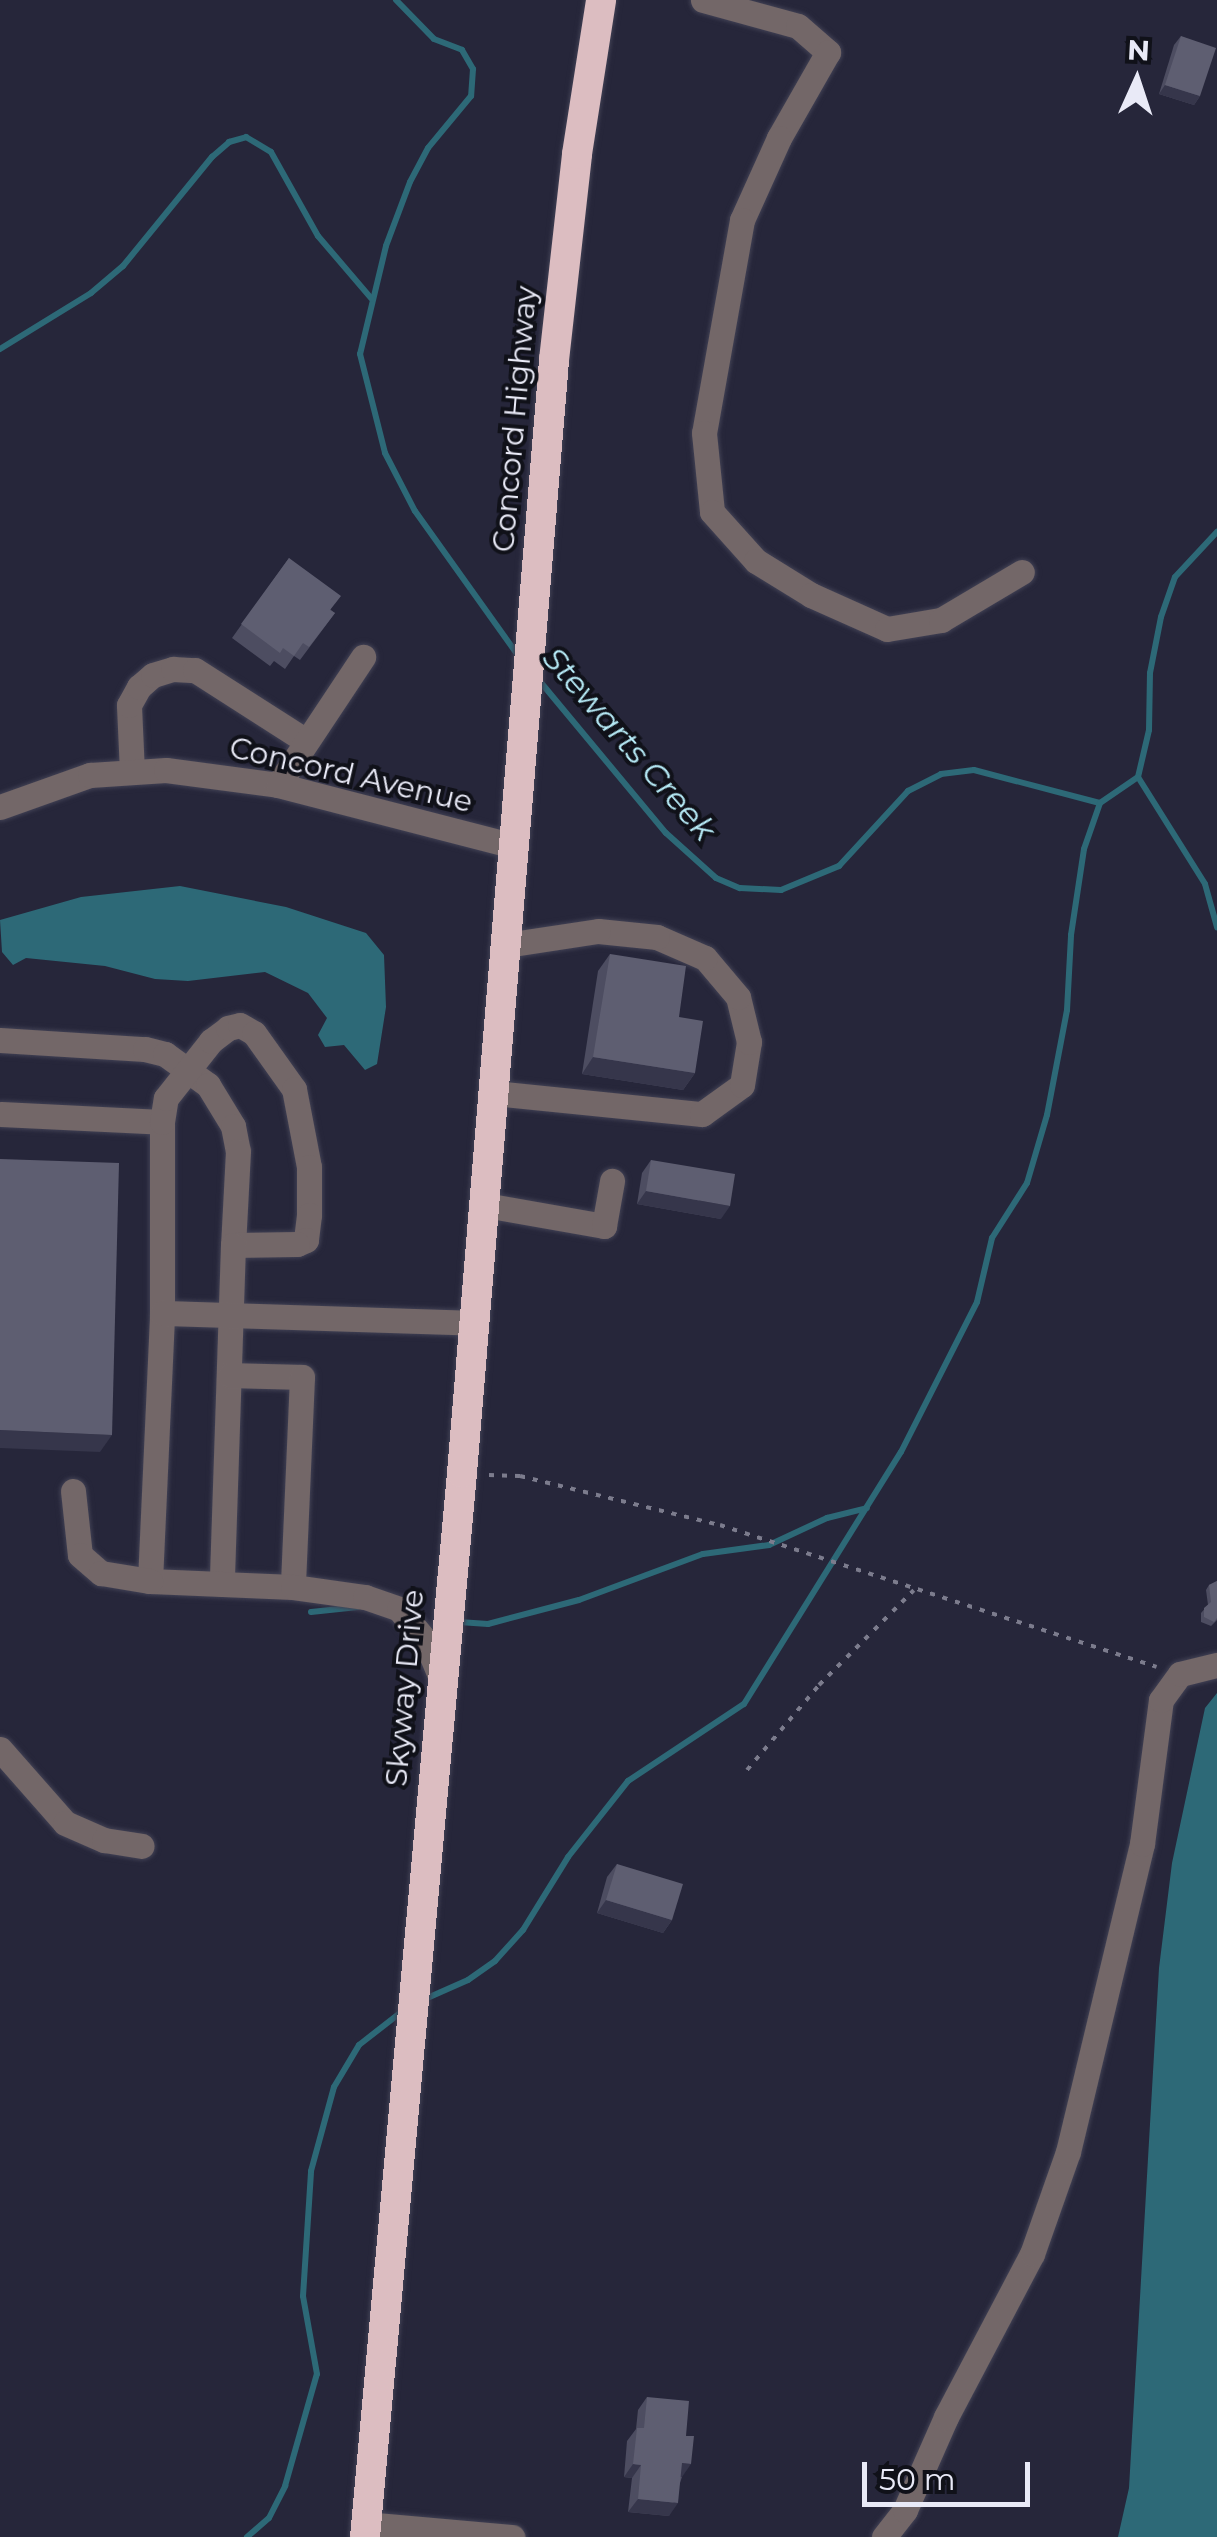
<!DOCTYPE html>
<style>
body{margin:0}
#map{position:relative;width:1217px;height:2537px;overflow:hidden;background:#26263a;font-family:Montserrat,sans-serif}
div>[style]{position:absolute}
.water>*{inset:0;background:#2d6977}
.stream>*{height:6px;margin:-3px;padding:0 3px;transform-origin:3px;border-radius:3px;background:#2d6977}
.path>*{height:4px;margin-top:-2px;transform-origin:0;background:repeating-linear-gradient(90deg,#7c7c8d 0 5px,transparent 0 13px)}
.roads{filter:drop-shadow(0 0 2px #414154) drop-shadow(0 0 2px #414154)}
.minor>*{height:25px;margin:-12.5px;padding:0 12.5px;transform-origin:12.5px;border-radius:12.5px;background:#736768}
.highway>*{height:30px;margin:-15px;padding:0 15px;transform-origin:15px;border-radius:15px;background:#dcbdc1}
.wall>*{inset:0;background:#4d4d61}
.shaded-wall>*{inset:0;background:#36364b}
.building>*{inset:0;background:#5e5e71}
span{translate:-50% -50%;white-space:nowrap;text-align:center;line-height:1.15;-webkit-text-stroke:8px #101119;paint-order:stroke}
.street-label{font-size:30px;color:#e9eaf7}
.water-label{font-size:32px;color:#b6eaf6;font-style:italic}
.north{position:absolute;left:1087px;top:30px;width:100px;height:100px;-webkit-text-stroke:8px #101119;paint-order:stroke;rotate:3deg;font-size:28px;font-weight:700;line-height:40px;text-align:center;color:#e9eaf7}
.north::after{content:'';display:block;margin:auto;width:35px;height:45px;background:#e9eaf7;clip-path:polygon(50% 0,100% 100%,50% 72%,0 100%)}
.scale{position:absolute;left:862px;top:2462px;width:168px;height:45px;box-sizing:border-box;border:5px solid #e9eaf7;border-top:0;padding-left:12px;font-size:30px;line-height:35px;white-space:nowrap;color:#e9eaf7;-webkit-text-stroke:8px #101119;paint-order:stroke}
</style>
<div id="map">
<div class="water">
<i style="clip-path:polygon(180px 886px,286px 907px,366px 933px,384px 955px,386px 1007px,377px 1064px,365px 1070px,344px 1045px,325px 1047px,318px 1035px,327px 1018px,308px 993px,265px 972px,188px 981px,155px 979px,105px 966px,26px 958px,13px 965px,2px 952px,0 920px,81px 897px)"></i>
<i style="clip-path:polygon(1217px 1693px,1217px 2537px,1118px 2537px,1129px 2488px,1159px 1968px,1172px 1863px,1205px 1708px)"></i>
</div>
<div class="stream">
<i style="left:396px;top:0;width:54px;rotate:45.7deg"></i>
<i style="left:434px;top:39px;width:30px;rotate:21deg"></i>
<i style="left:462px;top:50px;width:22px;rotate:60deg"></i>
<i style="left:473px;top:69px;width:27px;rotate:94deg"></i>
<i style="left:471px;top:96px;width:67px;rotate:129.6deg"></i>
<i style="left:428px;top:148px;width:38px;rotate:118deg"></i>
<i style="left:410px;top:182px;width:68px;rotate:110.6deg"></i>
<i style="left:386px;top:246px;width:111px;rotate:103.5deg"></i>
<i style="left:360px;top:354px;width:102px;rotate:75.8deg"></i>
<i style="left:385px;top:453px;width:65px;rotate:62.7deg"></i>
<i style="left:415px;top:511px;width:181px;rotate:54.5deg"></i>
<i style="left:0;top:349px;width:107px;rotate:-31.6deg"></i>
<i style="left:91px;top:293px;width:42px;rotate:-40.2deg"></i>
<i style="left:123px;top:266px;width:141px;rotate:-50.8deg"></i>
<i style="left:212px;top:157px;width:23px;rotate:-41deg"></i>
<i style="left:229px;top:142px;width:18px;rotate:-16deg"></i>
<i style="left:246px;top:137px;width:29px;rotate:31deg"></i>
<i style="left:271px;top:152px;width:96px;rotate:60.8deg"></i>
<i style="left:318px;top:236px;width:82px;rotate:49.5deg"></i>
<i style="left:538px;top:679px;width:200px;rotate:50.3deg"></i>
<i style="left:666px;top:833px;width:67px;rotate:42deg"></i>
<i style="left:716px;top:878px;width:26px;rotate:23deg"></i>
<i style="left:740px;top:888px;width:41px;rotate:2.8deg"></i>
<i style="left:781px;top:890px;width:63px;rotate:-22.5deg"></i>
<i style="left:839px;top:866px;width:102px;rotate:-47.4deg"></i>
<i style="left:908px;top:791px;width:37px;rotate:-27deg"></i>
<i style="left:941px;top:774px;width:33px;rotate:-7deg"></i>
<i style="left:974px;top:770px;width:130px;rotate:14.7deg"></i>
<i style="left:1100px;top:803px;width:46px;rotate:-34.4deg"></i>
<i style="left:1138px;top:777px;width:48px;rotate:-76.8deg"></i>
<i style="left:1149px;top:730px;width:57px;rotate:-89deg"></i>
<i style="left:1150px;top:673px;width:57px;rotate:-78.9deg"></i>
<i style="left:1161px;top:617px;width:42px;rotate:-70.7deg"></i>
<i style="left:1175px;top:577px;width:62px;rotate:-47deg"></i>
<i style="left:1138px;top:777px;width:126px;rotate:57.9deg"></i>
<i style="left:1205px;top:884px;width:45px;rotate:74.4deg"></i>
<i style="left:311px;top:1612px;width:47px;rotate:-6.1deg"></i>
<i style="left:459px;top:1622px;width:29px;rotate:4deg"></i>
<i style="left:488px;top:1624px;width:94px;rotate:-14.8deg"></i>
<i style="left:579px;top:1600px;width:132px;rotate:-20.4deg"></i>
<i style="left:703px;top:1554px;width:67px;rotate:-7.8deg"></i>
<i style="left:769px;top:1545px;width:64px;rotate:-25deg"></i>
<i style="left:827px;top:1518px;width:41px;rotate:-14deg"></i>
<i style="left:425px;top:1999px;width:47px;rotate:-23.8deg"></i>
<i style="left:468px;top:1980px;width:33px;rotate:-35deg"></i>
<i style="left:495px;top:1961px;width:42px;rotate:-47.9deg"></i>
<i style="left:523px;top:1930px;width:86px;rotate:-58.3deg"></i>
<i style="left:568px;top:1857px;width:97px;rotate:-51.7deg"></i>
<i style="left:628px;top:1781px;width:139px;rotate:-33.6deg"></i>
<i style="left:744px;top:1704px;width:297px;rotate:-58.1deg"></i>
<i style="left:901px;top:1452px;width:168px;rotate:-63.1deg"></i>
<i style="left:977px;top:1302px;width:66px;rotate:-76.8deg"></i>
<i style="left:992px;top:1238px;width:65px;rotate:-57.5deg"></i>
<i style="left:1027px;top:1183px;width:71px;rotate:-73.6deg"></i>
<i style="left:1047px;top:1115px;width:107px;rotate:-79.2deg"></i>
<i style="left:1067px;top:1010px;width:75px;rotate:-86.9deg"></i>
<i style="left:1071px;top:935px;width:87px;rotate:-81.4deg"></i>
<i style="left:1084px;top:849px;width:49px;rotate:-70.8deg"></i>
<i style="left:247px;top:2537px;width:29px;rotate:-41deg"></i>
<i style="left:269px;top:2518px;width:36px;rotate:-63deg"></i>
<i style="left:285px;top:2486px;width:116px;rotate:-74.1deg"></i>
<i style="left:317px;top:2374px;width:79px;rotate:-100.2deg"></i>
<i style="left:303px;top:2296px;width:125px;rotate:-86.3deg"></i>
<i style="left:311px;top:2171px;width:87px;rotate:-74.7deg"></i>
<i style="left:334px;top:2087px;width:49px;rotate:-59.2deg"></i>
<i style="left:359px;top:2045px;width:58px;rotate:-38deg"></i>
</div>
<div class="path">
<i style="left:489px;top:1475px;width:31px;rotate:2deg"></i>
<i style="left:520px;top:1476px;width:206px;rotate:13.8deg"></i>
<i style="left:720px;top:1525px;width:459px;rotate:18deg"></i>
<i style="left:747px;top:1770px;width:111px;rotate:-49.7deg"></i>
<i style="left:819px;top:1685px;width:134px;rotate:-45deg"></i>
</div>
<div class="roads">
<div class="minor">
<i style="left:703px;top:0;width:98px;rotate:15.3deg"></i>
<i style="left:798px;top:26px;width:40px;rotate:41deg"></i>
<i style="left:828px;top:52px;width:99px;rotate:119.7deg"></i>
<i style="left:779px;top:138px;width:90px;rotate:114.3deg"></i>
<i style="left:742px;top:220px;width:216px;rotate:100.1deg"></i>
<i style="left:704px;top:433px;width:79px;rotate:84.2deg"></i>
<i style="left:712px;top:512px;width:66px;rotate:48.1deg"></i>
<i style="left:756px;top:561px;width:65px;rotate:31.7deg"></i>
<i style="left:811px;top:595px;width:83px;rotate:24.1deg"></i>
<i style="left:887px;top:629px;width:55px;rotate:-9.5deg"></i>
<i style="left:941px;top:620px;width:94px;rotate:-30.7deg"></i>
<i style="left:132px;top:772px;width:67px;rotate:-92.6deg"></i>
<i style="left:129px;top:705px;width:21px;rotate:-61deg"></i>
<i style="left:139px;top:687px;width:18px;rotate:-41deg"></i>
<i style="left:153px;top:675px;width:21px;rotate:-17deg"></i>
<i style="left:173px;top:669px;width:22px;rotate:3deg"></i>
<i style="left:195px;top:670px;width:132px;rotate:32.6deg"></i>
<i style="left:278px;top:785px;width:154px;rotate:-56.4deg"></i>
<i style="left:0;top:807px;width:96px;rotate:-19.6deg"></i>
<i style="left:90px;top:775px;width:76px;rotate:-3.8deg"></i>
<i style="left:166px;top:770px;width:113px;rotate:7.6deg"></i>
<i style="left:278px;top:785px;width:244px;rotate:14.5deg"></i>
<i style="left:0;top:1040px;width:145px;rotate:3.6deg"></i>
<i style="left:145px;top:1049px;width:21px;rotate:14deg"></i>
<i style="left:165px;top:1054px;width:53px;rotate:35.8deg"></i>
<i style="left:208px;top:1085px;width:48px;rotate:58.6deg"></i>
<i style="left:233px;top:1126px;width:25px;rotate:79deg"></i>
<i style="left:238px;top:1151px;width:94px;rotate:93deg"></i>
<i style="left:494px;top:1093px;width:209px;rotate:5.8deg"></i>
<i style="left:702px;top:1114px;width:49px;rotate:-35.9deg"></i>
<i style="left:742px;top:1085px;width:44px;rotate:-80.8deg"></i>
<i style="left:749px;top:1042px;width:46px;rotate:-103.7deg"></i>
<i style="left:738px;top:997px;width:51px;rotate:-130.2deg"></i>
<i style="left:705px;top:958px;width:52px;rotate:-156.4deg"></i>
<i style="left:657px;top:937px;width:59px;rotate:-174.2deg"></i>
<i style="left:598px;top:931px;width:94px;rotate:171.4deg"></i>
<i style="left:1px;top:1114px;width:161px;rotate:2.8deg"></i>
<i style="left:485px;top:1205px;width:121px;rotate:10deg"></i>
<i style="left:604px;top:1226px;width:46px;rotate:-79.9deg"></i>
<i style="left:162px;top:1313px;width:191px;rotate:-90deg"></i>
<i style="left:162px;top:1122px;width:24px;rotate:-81deg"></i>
<i style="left:166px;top:1098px;width:73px;rotate:-51.7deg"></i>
<i style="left:211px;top:1041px;width:21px;rotate:-37deg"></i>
<i style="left:228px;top:1028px;width:12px;rotate:-14deg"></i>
<i style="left:240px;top:1025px;width:16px;rotate:30deg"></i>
<i style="left:254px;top:1033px;width:69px;rotate:54.5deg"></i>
<i style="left:294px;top:1089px;width:79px;rotate:79.1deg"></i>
<i style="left:309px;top:1167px;width:48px;rotate:90deg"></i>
<i style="left:309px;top:1215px;width:25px;rotate:97deg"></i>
<i style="left:306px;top:1240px;width:10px;rotate:156deg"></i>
<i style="left:297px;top:1244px;width:64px;rotate:179.1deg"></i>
<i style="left:233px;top:1245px;width:339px;rotate:91.9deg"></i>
<i style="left:230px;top:1375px;width:72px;rotate:1.6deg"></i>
<i style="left:302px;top:1377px;width:210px;rotate:92.5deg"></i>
<i style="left:293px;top:1587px;width:143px;rotate:-177.6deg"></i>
<i style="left:150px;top:1581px;width:268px;rotate:-87.4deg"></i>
<i style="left:162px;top:1313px;width:310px;rotate:1.8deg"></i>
<i style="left:73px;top:1491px;width:64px;rotate:83.8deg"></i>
<i style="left:80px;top:1555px;width:28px;rotate:41deg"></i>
<i style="left:101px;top:1573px;width:50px;rotate:9.3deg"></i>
<i style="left:293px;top:1587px;width:73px;rotate:7.9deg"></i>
<i style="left:365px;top:1597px;width:36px;rotate:19deg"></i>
<i style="left:399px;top:1609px;width:40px;rotate:50deg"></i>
<i style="left:425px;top:1640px;width:41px;rotate:67.2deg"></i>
<i style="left:0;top:1749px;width:98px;rotate:48.7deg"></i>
<i style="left:65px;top:1823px;width:43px;rotate:23.6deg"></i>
<i style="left:104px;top:1840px;width:38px;rotate:9deg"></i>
<i style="left:366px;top:2524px;width:147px;rotate:5.1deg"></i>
<i style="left:884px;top:2537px;width:34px;rotate:-52deg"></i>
<i style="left:905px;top:2510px;width:102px;rotate:-66.2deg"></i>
<i style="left:946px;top:2417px;width:184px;rotate:-62.2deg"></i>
<i style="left:1032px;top:2254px;width:108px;rotate:-70.6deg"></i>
<i style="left:1068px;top:2152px;width:317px;rotate:-76.5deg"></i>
<i style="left:1142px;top:1844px;width:145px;rotate:-82.5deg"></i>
<i style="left:1161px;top:1700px;width:32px;rotate:-54deg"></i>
<i style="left:1180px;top:1674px;width:38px;rotate:-14deg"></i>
</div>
<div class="highway">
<i style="left:365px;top:2537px;width:1068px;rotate:-84.79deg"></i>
<i style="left:462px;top:1473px;width:1117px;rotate:-85.27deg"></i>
<i style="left:554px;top:360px;width:207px;rotate:-83.6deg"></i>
<i style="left:577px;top:154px;width:156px;rotate:-81.1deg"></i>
</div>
</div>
<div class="wall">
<i style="clip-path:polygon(1181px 36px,1200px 96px,1194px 105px,1159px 94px,1174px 45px)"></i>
<i style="clip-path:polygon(289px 558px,331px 610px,335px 613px,300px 660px,294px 656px,285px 669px,274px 661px,270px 666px,232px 638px)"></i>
<i style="clip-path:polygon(610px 954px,679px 1017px,695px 1073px,683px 1090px,582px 1074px,598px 971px)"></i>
<i style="clip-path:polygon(651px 1160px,721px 1219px,637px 1204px,642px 1173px)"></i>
<i style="clip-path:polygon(1217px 1581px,1217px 1620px,1211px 1626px,1201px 1622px,1201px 1613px,1208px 1605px,1206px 1590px,1209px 1585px)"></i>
<i style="clip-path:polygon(617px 1864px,672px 1920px,663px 1933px,597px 1913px,607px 1877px)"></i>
<i style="clip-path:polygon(647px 2397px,682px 2477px,669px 2516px,628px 2512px,632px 2478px,624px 2477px,627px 2441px,636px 2429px,638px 2410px)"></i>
</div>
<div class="shaded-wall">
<i style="clip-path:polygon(1165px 85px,1200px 96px,1194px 105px,1159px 94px)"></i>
<i style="clip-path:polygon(593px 1057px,695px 1073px,683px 1090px,582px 1074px)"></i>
<i style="clip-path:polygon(646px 1191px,730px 1206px,721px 1219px,637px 1204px)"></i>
<i style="clip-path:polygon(0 1430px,112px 1435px,100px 1452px,0 1448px)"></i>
<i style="clip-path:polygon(606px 1900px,672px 1920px,663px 1933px,597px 1913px)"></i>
<i style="clip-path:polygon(682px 2463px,691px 2464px,682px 2477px,673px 2476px)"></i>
<i style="clip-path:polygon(633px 2464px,641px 2465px,632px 2478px,624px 2477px)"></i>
<i style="clip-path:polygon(638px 2499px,678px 2503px,669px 2516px,628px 2512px)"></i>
</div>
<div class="building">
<i style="clip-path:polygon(1181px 36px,1216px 48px,1200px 96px,1165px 85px)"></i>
<i style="clip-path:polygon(289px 558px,341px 596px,330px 610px,335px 613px,309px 647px,303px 643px,294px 656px,283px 648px,280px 653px,241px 624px)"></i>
<i style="clip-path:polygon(610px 954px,686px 966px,679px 1017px,703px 1021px,695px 1073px,593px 1057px)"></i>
<i style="clip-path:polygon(0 1159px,119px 1163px,112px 1435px,0 1430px)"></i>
<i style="clip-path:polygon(651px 1160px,735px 1174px,730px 1206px,646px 1191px)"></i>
<i style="clip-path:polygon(1217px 1581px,1217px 1618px,1214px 1622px,1204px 1617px,1204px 1608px,1211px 1602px,1209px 1585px)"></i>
<i style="clip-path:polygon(617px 1864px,683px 1884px,672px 1920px,606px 1900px)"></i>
<i style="clip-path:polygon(647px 2397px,689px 2401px,686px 2436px,694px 2436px,691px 2464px,682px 2463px,678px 2503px,638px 2499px,641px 2465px,633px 2464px,637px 2428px,644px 2428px)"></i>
</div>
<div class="street-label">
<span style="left:515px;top:419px;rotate:-85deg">Concord Highway</span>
<span style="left:351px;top:775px;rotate:13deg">Concord Avenue</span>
<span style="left:405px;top:1688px;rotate:-85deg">Skyway Drive</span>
</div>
<div class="water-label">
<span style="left:629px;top:744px;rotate:49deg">Stewarts Creek</span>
</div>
<div class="north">N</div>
<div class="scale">50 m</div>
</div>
